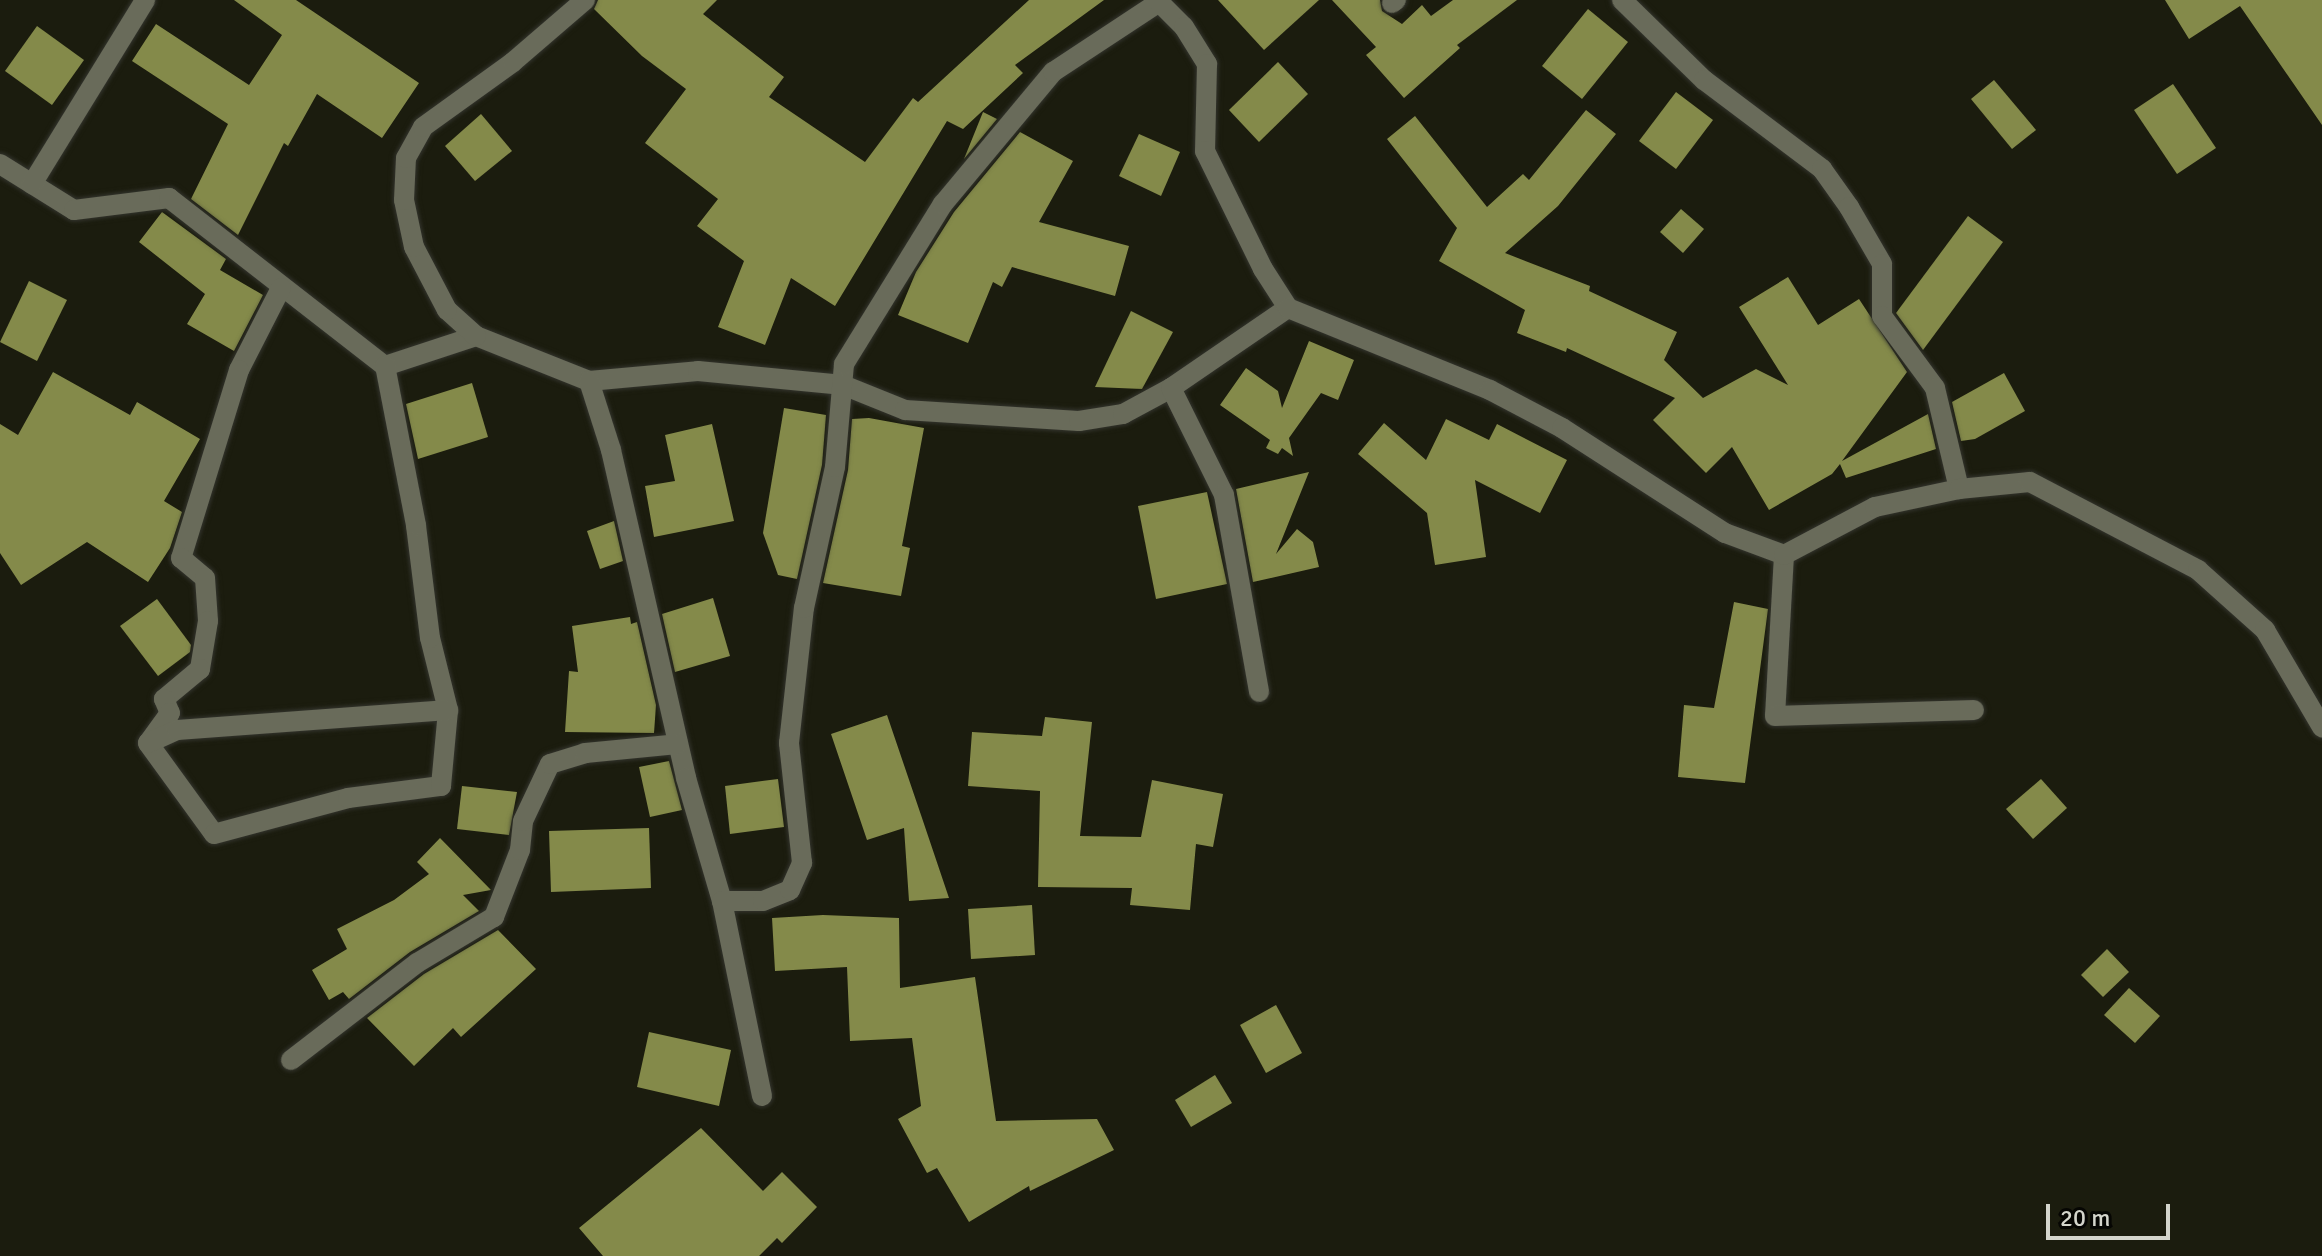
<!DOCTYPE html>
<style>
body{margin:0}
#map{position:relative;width:2322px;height:1256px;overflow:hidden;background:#1b1c0e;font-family:Signika,sans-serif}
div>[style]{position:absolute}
.building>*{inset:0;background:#848a4a}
.roads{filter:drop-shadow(0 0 2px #33342d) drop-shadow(0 0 2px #33342d)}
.street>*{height:20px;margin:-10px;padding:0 10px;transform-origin:10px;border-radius:10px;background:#696b5a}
span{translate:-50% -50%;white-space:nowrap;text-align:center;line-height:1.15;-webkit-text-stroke:8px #060603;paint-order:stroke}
.scale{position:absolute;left:2046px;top:1204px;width:124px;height:36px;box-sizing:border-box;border:4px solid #d4d5cc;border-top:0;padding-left:10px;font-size:24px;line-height:28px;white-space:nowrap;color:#d4d5cc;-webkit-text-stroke:6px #060603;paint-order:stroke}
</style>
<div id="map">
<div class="building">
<i style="clip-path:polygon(234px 0,296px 0,419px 83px,382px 138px,317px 94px,288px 146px,284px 143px,238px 235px,191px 199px,228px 124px,132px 61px,156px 24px,249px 85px,282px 35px)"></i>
<i style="clip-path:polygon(598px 0,717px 0,703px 14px,784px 77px,769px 97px,865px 162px,913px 98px,918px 102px,1029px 0,1104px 0,1015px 65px,1023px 73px,963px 129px,947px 121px,835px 306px,791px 278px,765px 345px,718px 327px,744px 261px,697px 226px,718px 199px,645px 143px,686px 89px,642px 56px,594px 9px)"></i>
<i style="clip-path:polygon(1218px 0,1319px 0,1264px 50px)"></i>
<i style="clip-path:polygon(1332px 0,1380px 0,1382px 11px,1402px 24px,1422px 5px,1431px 16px,1453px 0,1517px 0,1457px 45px,1460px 48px,1404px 98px,1366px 55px,1376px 47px)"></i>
<i style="clip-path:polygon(2165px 0,2322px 0,2322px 125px,2240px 6px,2189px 39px)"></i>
<i style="clip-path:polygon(1588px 9px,1628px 42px,1582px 99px,1542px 66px)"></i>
<i style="clip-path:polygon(37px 26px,84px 60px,52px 105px,5px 71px)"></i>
<i style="clip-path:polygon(1278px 62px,1308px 94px,1259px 142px,1229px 110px)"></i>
<i style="clip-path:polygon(1994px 80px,2036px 130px,2012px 149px,1971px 99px)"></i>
<i style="clip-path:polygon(2173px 84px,2216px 148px,2177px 174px,2134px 110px)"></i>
<i style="clip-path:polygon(1676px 92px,1713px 120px,1676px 169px,1639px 141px)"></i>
<i style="clip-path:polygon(1586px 110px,1616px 134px,1558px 206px,1505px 253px,1590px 286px,1589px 291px,1677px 332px,1664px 360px,1703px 398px,1756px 369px,1788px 385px,1739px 307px,1788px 277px,1818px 325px,1859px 299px,1907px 372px,1842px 461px,1928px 414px,1936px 449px,1846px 478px,1840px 464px,1832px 474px,1769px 510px,1732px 447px,1706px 473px,1653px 420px,1675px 398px,1567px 348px,1566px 352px,1517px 333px,1525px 310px,1439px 261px,1457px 228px,1387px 139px,1415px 116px,1487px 207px,1523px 174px,1529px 180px)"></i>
<i style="clip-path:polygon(983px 112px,997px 119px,964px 159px)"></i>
<i style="clip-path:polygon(481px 114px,512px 151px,475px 181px,445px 146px)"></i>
<i style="clip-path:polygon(1020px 132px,1073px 161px,1039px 222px,1129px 246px,1115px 296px,1012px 267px,1002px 287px,993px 282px,968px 343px,898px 315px,916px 272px,954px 212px)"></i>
<i style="clip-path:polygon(1139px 134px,1180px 152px,1161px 196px,1119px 176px)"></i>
<i style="clip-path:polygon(1681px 209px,1704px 229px,1683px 253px,1660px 232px)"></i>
<i style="clip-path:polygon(162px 212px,226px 259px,220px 270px,263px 295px,234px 351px,187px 324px,205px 294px,139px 242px)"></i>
<i style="clip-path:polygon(1968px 216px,2003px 242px,1923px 350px,1896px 313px)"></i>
<i style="clip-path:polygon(29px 281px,67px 300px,37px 361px,0 342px)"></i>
<i style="clip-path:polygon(1131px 311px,1173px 332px,1142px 389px,1095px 387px)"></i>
<i style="clip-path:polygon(1309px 341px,1354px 360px,1338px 400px,1321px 393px,1289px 438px,1293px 456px,1282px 448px,1278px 454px,1266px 448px,1270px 440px,1220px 405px,1246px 368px,1278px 391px,1282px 408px)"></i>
<i style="clip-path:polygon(53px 372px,130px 415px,137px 402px,200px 439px,164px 501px,182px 512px,170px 548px,148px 582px,87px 542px,21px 585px,0 553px,0 424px,18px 435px)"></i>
<i style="clip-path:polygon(2004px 373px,2025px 411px,1975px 439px,1961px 441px,1952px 402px)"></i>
<i style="clip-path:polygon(472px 383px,488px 437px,418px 459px,406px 404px)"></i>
<i style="clip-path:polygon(784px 408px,826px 415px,822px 465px,797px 579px,778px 575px,763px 533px)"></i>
<i style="clip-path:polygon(869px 418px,924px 428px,902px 546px,910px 548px,901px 596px,823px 583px,848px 470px,852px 419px)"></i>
<i style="clip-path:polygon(1446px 419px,1489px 440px,1497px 424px,1567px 460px,1540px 513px,1475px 480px,1486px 557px,1435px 565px,1427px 513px,1358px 454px,1384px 423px,1426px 460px)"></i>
<i style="clip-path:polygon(712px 424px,734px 521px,654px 537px,645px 486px,675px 481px,665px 435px)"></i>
<i style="clip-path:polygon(1309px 472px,1276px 554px,1297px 529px,1313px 542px,1319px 567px,1253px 582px,1236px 489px)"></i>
<i style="clip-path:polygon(1207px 492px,1227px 584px,1156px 599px,1138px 506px)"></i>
<i style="clip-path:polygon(614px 521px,623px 561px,600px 569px,587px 531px)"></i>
<i style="clip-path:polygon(713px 598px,730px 656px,675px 672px,662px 614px)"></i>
<i style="clip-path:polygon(157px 599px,191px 645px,190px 652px,158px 676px,120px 626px)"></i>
<i style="clip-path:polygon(1734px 602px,1768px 609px,1745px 783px,1678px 777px,1684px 705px,1714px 708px)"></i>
<i style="clip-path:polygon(630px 617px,631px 624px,637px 622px,656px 705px,654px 733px,565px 732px,569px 671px,578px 672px,572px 626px)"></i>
<i style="clip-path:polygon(887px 715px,921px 815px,949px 898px,909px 901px,904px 828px,867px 840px,831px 734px)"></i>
<i style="clip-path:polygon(1045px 717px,1092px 722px,1080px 836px,1141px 837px,1152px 780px,1223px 794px,1213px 847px,1196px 844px,1190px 910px,1130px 905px,1132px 888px,1038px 887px,1040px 791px,968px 786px,972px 732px,1042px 736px)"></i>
<i style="clip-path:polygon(669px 761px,682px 810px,650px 817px,639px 767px)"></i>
<i style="clip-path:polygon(778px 779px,784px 827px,730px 834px,725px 786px)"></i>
<i style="clip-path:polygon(2041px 779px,2067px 808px,2033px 839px,2006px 809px)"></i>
<i style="clip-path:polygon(462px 786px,517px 792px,509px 835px,457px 829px)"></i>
<i style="clip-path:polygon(649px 828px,651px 888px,551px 892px,549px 831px)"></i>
<i style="clip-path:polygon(440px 838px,491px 890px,463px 895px,479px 911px,410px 952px,349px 999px,343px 992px,329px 1000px,312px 970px,347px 949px,337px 929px,394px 900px,429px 874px,417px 862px)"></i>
<i style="clip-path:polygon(1032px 905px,1035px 955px,971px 959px,968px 909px)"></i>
<i style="clip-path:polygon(823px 915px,899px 918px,900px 988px,975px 977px,996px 1121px,1097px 1119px,1114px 1150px,1030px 1191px,1029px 1186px,969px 1222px,937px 1168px,927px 1173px,898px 1119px,921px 1106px,912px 1038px,850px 1041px,847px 967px,775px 971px,772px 918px)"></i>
<i style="clip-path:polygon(498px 930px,536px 969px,461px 1037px,453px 1028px,414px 1066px,367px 1018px,424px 974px)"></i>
<i style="clip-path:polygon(2107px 949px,2129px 972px,2103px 997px,2081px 975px)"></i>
<i style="clip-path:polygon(2129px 988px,2160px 1016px,2135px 1043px,2104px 1015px)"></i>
<i style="clip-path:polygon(1276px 1005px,1302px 1053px,1266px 1073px,1240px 1025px)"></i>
<i style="clip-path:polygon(649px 1032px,731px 1050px,719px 1106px,637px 1087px)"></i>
<i style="clip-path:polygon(1215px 1075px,1232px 1103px,1191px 1127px,1175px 1100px)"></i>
<i style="clip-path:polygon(701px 1128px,763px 1191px,782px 1172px,817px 1207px,782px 1243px,777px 1238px,759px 1256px,603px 1256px,579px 1228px)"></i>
</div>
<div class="roads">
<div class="street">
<i style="left:1622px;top:0;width:115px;rotate:44.3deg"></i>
<i style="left:1704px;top:80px;width:148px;rotate:37deg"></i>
<i style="left:1822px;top:169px;width:47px;rotate:54.6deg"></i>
<i style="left:1849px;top:207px;width:66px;rotate:59.9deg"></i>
<i style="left:1882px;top:264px;width:52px;rotate:90deg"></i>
<i style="left:1882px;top:316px;width:89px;rotate:53.6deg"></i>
<i style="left:1935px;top:388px;width:104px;rotate:76.6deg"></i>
<i style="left:1392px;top:3px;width:5px;rotate:-37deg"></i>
<i style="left:0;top:164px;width:87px;rotate:31.9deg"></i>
<i style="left:74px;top:210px;width:96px;rotate:-7.2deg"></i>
<i style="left:169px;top:198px;width:274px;rotate:37.9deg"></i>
<i style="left:385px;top:366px;width:96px;rotate:-18.2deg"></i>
<i style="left:476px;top:336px;width:122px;rotate:21.7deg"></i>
<i style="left:589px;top:381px;width:109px;rotate:-5.2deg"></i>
<i style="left:698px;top:371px;width:146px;rotate:5.5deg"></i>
<i style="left:843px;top:385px;width:67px;rotate:22deg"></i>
<i style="left:905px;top:410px;width:174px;rotate:3.6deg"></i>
<i style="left:1079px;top:421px;width:45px;rotate:-9deg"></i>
<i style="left:1123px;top:414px;width:55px;rotate:-28.4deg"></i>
<i style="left:1171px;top:388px;width:142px;rotate:-34.4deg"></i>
<i style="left:32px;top:184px;width:216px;rotate:-58.4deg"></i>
<i style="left:281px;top:288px;width:92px;rotate:117.1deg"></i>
<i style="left:239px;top:370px;width:197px;rotate:107.1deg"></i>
<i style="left:181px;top:558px;width:31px;rotate:40deg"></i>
<i style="left:205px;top:578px;width:43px;rotate:86deg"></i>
<i style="left:208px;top:621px;width:49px;rotate:99.5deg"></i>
<i style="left:200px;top:669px;width:47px;rotate:140.2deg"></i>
<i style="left:164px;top:699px;width:15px;rotate:67deg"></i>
<i style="left:170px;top:713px;width:37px;rotate:126deg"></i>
<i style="left:148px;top:743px;width:112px;rotate:54deg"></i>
<i style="left:214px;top:834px;width:139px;rotate:-15deg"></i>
<i style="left:348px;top:798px;width:94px;rotate:-7.4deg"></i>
<i style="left:441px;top:786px;width:76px;rotate:-84.7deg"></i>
<i style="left:448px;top:710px;width:74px;rotate:-104deg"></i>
<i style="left:430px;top:638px;width:114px;rotate:-97.1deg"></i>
<i style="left:416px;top:525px;width:162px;rotate:-101deg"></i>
<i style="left:476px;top:336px;width:39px;rotate:-138deg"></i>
<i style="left:447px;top:310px;width:71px;rotate:-117.6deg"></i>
<i style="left:414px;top:247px;width:48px;rotate:-102deg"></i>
<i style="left:404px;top:200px;width:42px;rotate:-87.3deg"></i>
<i style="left:406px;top:158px;width:35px;rotate:-61deg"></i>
<i style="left:423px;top:127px;width:111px;rotate:-35.8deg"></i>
<i style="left:513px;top:62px;width:95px;rotate:-40.7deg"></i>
<i style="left:589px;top:381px;width:72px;rotate:72.3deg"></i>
<i style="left:611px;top:450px;width:336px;rotate:77.1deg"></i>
<i style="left:686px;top:778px;width:128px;rotate:73.7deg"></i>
<i style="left:722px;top:901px;width:199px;rotate:78.4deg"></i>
<i style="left:1171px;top:388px;width:119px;rotate:63.6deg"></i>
<i style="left:1224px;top:495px;width:200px;rotate:79.9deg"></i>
<i style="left:1784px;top:555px;width:161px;rotate:93.2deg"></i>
<i style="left:1775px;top:716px;width:199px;rotate:-1.7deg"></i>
<i style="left:148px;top:743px;width:32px;rotate:-24deg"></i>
<i style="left:177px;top:730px;width:272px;rotate:-4.2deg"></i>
<i style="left:722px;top:901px;width:41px"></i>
<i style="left:763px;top:901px;width:29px;rotate:-22deg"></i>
<i style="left:790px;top:890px;width:30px;rotate:-66deg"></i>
<i style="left:802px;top:863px;width:121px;rotate:-96.2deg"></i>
<i style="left:789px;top:743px;width:136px;rotate:-83.7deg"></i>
<i style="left:804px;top:608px;width:144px;rotate:-77.6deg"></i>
<i style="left:835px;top:467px;width:103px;rotate:-85deg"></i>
<i style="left:844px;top:364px;width:188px;rotate:-58.3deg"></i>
<i style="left:943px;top:204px;width:172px;rotate:-50.2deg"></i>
<i style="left:1053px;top:72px;width:127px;rotate:-33.4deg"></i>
<i style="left:1159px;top:2px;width:35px;rotate:45deg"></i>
<i style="left:1184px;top:27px;width:44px;rotate:58.1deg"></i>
<i style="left:1207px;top:64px;width:87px;rotate:91.3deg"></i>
<i style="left:1205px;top:151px;width:131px;rotate:63.8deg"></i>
<i style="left:1263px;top:269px;width:46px;rotate:57.3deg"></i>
<i style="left:1288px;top:308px;width:218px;rotate:22.1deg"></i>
<i style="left:1490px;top:390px;width:81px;rotate:27.8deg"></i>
<i style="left:1562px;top:428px;width:194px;rotate:32.8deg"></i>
<i style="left:1725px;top:533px;width:63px;rotate:20.4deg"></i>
<i style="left:1784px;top:555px;width:103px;rotate:-27.8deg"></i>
<i style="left:1875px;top:507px;width:86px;rotate:-12.1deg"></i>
<i style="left:1959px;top:489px;width:71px;rotate:-5.6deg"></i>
<i style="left:2030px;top:482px;width:190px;rotate:27.6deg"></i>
<i style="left:2198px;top:570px;width:90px;rotate:41.8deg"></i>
<i style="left:2265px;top:630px;width:113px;rotate:59.6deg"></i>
<i style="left:291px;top:1060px;width:159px;rotate:-37.6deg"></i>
<i style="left:417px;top:963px;width:90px;rotate:-30.9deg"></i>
<i style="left:494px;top:917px;width:72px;rotate:-68.8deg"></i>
<i style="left:520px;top:850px;width:29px;rotate:-84deg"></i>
<i style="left:523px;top:821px;width:63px;rotate:-64.7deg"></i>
<i style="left:550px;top:764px;width:37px;rotate:-17deg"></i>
<i style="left:585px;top:753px;width:93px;rotate:-5.5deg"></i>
</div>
</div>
<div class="scale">20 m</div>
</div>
